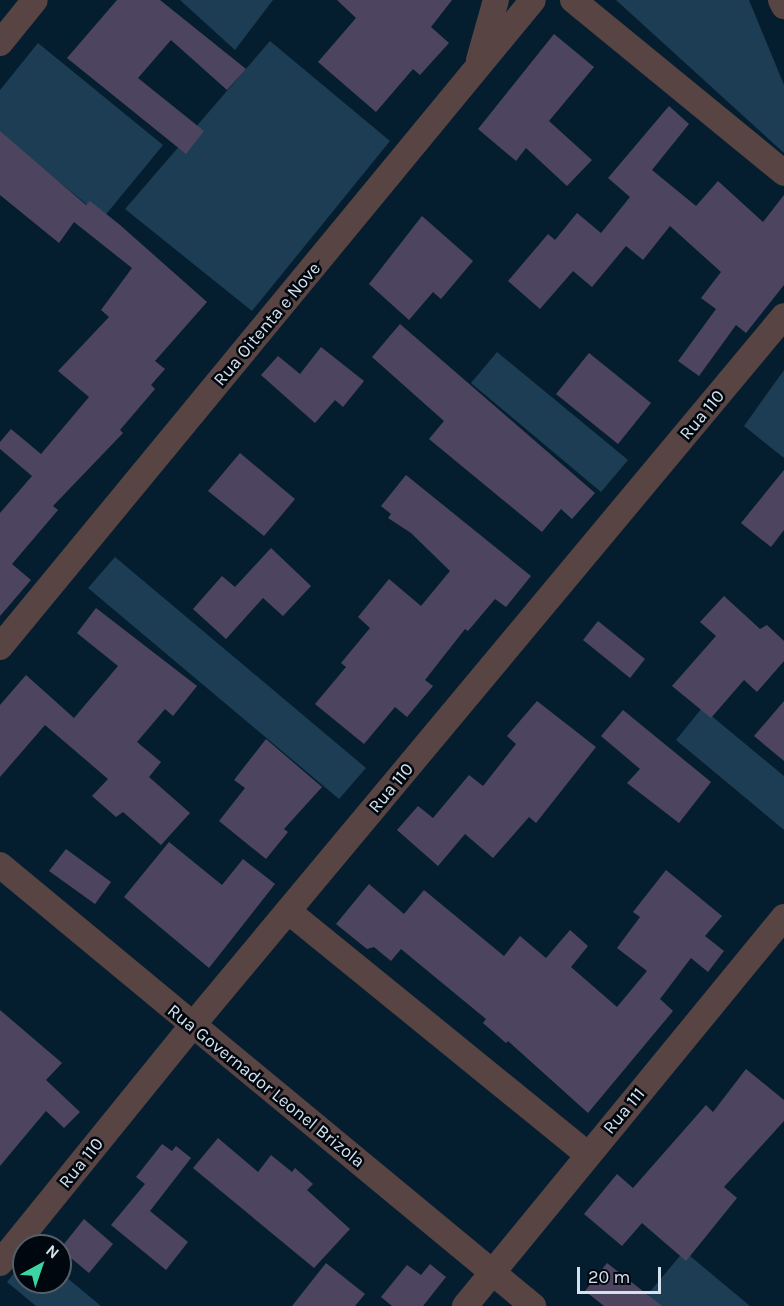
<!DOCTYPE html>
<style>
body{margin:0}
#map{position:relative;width:784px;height:1306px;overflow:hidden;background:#051e2f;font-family:Karla,sans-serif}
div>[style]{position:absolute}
.green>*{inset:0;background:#1c3d53}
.building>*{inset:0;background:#4d4560}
.minor>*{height:26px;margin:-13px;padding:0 13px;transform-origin:13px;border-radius:13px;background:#594444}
span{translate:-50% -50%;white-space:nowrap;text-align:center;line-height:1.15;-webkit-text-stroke:5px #01070e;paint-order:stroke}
.street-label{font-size:18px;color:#d3e2ed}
.north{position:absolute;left:12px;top:1234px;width:60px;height:60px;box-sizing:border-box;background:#01070e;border:2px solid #555f67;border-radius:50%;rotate:40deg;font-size:16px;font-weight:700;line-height:24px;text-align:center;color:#d3e2ed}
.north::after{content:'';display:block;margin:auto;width:21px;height:27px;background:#3dd4a3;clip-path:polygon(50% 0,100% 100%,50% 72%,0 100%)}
.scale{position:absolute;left:577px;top:1267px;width:84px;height:27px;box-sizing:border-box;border:3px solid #d3e2ed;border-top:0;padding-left:8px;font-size:18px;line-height:21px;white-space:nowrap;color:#d3e2ed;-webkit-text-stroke:4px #01070e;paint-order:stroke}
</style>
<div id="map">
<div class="green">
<i style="clip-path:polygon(180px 0,273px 0,235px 50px)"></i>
<i style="clip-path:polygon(616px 0,749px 0,784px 85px,784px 153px)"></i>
<i style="clip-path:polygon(270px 41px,390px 141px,252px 311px,125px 209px)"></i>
<i style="clip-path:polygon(38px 43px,163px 145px,103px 218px,0 133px,0 90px)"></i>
<i style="clip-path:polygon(497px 352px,628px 460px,601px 492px,471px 383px)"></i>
<i style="clip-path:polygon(784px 370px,784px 458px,744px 426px)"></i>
<i style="clip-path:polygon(115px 557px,366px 768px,339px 799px,88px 588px)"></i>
<i style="clip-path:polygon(702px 708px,784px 776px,784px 830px,676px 740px)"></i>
<i style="clip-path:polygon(684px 1251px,750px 1306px,638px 1306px)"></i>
<i style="clip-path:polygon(24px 1261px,24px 1282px,60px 1282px,60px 1272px,101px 1306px,36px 1306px,7px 1282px)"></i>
</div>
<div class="building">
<i style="clip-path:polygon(117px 0,160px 0,246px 69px,227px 90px,171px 40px,138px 78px,204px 131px,186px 154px,67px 58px)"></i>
<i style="clip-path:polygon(337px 0,452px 0,431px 27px,449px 43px,420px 75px,413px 69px,376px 112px,318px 62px,356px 18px)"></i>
<i style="clip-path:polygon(554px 34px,594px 67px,549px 121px,592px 160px,567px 186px,526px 148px,516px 161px,478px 129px)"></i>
<i style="clip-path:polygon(669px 106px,689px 124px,652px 170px,696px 206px,718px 181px,763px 222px,784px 195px,784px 285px,746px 333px,736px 325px,699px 376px,678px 361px,716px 309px,701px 298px,721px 272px,670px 226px,643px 260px,626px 246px,592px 287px,573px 271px,540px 309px,508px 281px,548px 234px,555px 240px,577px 213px,601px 233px,630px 197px,608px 178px)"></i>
<i style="clip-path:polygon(0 131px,86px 205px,90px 201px,120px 225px,207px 302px,155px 361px,165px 369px,151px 385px,155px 389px,120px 430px,123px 433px,53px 506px,58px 510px,12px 564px,31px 580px,0 616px,0 513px,32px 476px,0 449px,0 442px,11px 429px,41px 454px,89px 397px,58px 371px,109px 317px,101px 310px,132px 268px,74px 222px,59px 243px,0 195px)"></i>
<i style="clip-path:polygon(422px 216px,473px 261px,441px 299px,433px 292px,409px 320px,369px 284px)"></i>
<i style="clip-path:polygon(400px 324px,595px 493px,572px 519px,561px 509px,542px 532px,429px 439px,444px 421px,372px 357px)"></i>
<i style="clip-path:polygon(321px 347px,364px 381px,343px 407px,335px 400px,315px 423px,261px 375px,278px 356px,300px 374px)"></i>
<i style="clip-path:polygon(589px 353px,651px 403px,618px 444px,556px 394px)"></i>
<i style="clip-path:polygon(240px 453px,295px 499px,264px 536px,208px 491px)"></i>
<i style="clip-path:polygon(784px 470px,784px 530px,771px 547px,741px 523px)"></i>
<i style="clip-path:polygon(406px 475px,531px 576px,506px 607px,495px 599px,468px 631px,465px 629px,425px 680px,433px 686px,407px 717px,395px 707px,364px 744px,315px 704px,346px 667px,341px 663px,370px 628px,358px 617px,389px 579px,421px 606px,450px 571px,411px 533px,388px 518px,391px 514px,381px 506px)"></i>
<i style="clip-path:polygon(271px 548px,311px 586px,283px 616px,263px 598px,226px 639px,193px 609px,222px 576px,235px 587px)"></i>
<i style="clip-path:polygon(724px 596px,760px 629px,767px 625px,784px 641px,784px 661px,757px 692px,744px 680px,711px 718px,672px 686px,716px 636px,700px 622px)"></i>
<i style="clip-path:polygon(96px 608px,197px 686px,173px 716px,165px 709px,137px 742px,161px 762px,149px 777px,190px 813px,161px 845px,123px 812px,116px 817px,92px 796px,108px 779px,45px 725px,0 777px,0 705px,26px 675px,74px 718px,118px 666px,77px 633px)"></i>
<i style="clip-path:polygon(598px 621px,645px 659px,630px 678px,583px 640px)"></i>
<i style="clip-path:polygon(537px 701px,596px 747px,536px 823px,529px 817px,493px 858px,465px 834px,438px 866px,397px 830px,418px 806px,433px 818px,469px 775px,483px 786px,516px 744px,507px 736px)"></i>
<i style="clip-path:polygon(784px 701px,784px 761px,754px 736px)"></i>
<i style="clip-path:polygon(623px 710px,711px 782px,679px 823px,627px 783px,640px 769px,601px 736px)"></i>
<i style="clip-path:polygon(266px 739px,322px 787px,284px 829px,288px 832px,266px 859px,219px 821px,245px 788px,234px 780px)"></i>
<i style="clip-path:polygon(169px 842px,222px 885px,243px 859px,275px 884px,209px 968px,124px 897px)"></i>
<i style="clip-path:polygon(66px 849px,111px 882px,95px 904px,49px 871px)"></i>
<i style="clip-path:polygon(666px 870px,722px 916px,705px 936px,724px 951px,708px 972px,691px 958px,660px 999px,673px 1011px,588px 1113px,508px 1041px,506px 1043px,483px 1023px,486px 1019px,401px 949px,391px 961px,374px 947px,367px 949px,336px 924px,369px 884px,404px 914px,424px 890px,504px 956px,520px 936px,546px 958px,570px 930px,588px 946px,571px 967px,617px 1007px,647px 971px,617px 948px,640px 917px,633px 912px)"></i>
<i style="clip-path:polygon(0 1010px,62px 1063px,46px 1080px,80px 1112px,64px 1128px,46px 1111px,0 1166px)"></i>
<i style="clip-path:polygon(746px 1069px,784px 1100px,784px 1121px,724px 1187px,737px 1198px,686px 1261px,642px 1223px,622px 1246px,584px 1214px,617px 1174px,633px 1188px,706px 1105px,713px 1112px)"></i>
<i style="clip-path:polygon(218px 1138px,258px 1172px,271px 1155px,292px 1172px,295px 1168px,313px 1184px,307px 1190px,350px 1229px,314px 1268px,193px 1168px)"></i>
<i style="clip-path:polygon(162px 1144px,172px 1151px,176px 1146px,191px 1158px,150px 1211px,188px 1242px,166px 1270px,111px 1225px,145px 1184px,136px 1177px)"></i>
<i style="clip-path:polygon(84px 1219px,113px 1244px,89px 1273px,60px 1249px)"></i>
<i style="clip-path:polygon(326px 1263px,365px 1294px,355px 1306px,292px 1306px)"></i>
<i style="clip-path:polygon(607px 1263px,662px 1306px,604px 1306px,585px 1291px)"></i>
<i style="clip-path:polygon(430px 1264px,446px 1277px,423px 1306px,392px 1306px,381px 1297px,407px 1265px,421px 1275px)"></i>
</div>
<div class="minor">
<i style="left:573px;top:0;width:273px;rotate:39.3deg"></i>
<i style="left:781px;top:0;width:7px;rotate:63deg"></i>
<i style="left:0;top:43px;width:55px;rotate:-50.9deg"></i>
<i style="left:479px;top:60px;width:62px;rotate:-74.2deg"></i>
<i style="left:0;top:647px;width:838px;rotate:-50.52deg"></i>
<i style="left:0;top:865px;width:692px;rotate:39.6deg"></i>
<i style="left:288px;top:911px;width:387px;rotate:39.1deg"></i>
<i style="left:0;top:1263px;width:305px;rotate:-51deg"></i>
<i style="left:192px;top:1026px;width:924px;rotate:-50.18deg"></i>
<i style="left:465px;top:1306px;width:503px;rotate:-50.65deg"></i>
</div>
<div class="street-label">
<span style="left:267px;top:324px;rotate:-50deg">Rua Oitenta e Nove</span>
<span style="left:702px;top:415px;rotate:-50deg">Rua 110</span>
<span style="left:391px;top:788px;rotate:-50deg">Rua 110</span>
<span style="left:266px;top:1086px;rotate:39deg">Rua Governador Leonel Brizola</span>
<span style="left:624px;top:1111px;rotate:-50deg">Rua 111</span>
<span style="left:81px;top:1163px;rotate:-51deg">Rua 110</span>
</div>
<div class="north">N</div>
<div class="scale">20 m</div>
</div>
